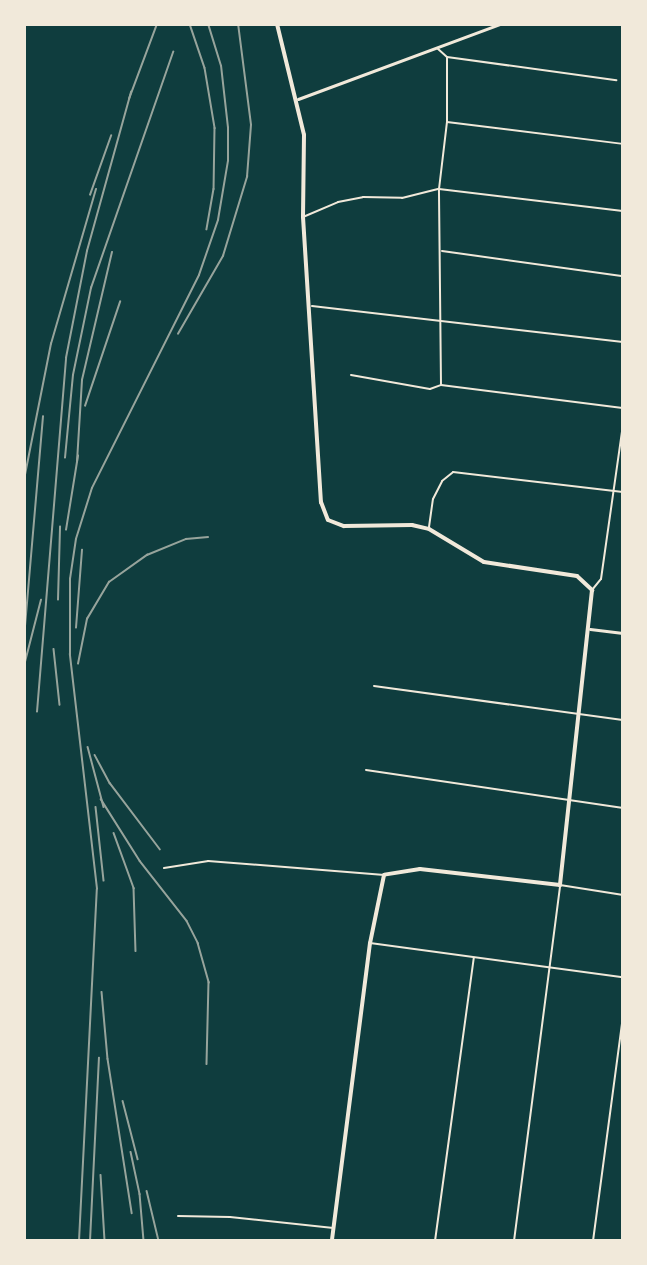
<!DOCTYPE html>
<style>
body{margin:0}
#map{position:relative;width:647px;height:1265px;overflow:hidden;background:#0f3d3e;font-family:"Crimson Pro",serif}
div>[style]{position:absolute}
.minor>*{height:2px;margin:-1px;padding:0 1px;transform-origin:1px;border-radius:1px;background:#f1e9da}
.tertiary>*{height:3px;margin:-1.5px;padding:0 1.5px;transform-origin:1.5px;border-radius:1.5px;background:#f1e9da}
.secondary>*{height:4px;margin:-2px;padding:0 2px;transform-origin:2px;border-radius:2px;background:#f1e9da}
.rail>*{height:1.5px;margin:-0.75px;padding:0 0.75px;transform-origin:0.75px;border-radius:0.75px;background:#97a49c}
span{translate:-50% -50%;white-space:nowrap;text-align:center;line-height:1.15;-webkit-text-stroke:5px #f1e9da;paint-order:stroke}
.frame{position:absolute;inset:0;border:26px solid #f1e9da;pointer-events:none}
</style>
<div id="map">
<div class="minor">
<i style="left:437px;top:48px;width:13px;rotate:42deg"></i>
<i style="left:447px;top:57px;width:171px;rotate:7.8deg"></i>
<i style="left:447px;top:122px;width:177px;rotate:7.1deg"></i>
<i style="left:303px;top:217px;width:38px;rotate:-23deg"></i>
<i style="left:338px;top:202px;width:25px;rotate:-11deg"></i>
<i style="left:363px;top:197px;width:39px;rotate:1deg"></i>
<i style="left:402px;top:198px;width:38px;rotate:-14deg"></i>
<i style="left:439px;top:189px;width:185px;rotate:6.8deg"></i>
<i style="left:442px;top:251px;width:183px;rotate:7.9deg"></i>
<i style="left:312px;top:306px;width:313px;rotate:6.6deg"></i>
<i style="left:351px;top:375px;width:80px;rotate:10deg"></i>
<i style="left:430px;top:389px;width:12px;rotate:-20deg"></i>
<i style="left:441px;top:385px;width:183px;rotate:7.2deg"></i>
<i style="left:441px;top:385px;width:196px;rotate:-90.6deg"></i>
<i style="left:439px;top:189px;width:67px;rotate:-83.2deg"></i>
<i style="left:447px;top:122px;width:65px;rotate:-90deg"></i>
<i style="left:429px;top:527px;width:28px;rotate:-82deg"></i>
<i style="left:433px;top:499px;width:20px;rotate:-63deg"></i>
<i style="left:442px;top:481px;width:14px;rotate:-39deg"></i>
<i style="left:453px;top:472px;width:171px;rotate:6.7deg"></i>
<i style="left:592px;top:590px;width:14px;rotate:-51deg"></i>
<i style="left:601px;top:579px;width:156px;rotate:-81.9deg"></i>
<i style="left:374px;top:686px;width:251px;rotate:7.8deg"></i>
<i style="left:366px;top:770px;width:260px;rotate:8.4deg"></i>
<i style="left:164px;top:868px;width:45px;rotate:-9deg"></i>
<i style="left:208px;top:861px;width:177px;rotate:4.5deg"></i>
<i style="left:370px;top:943px;width:255px;rotate:7.7deg"></i>
<i style="left:178px;top:1216px;width:52px;rotate:1.1deg"></i>
<i style="left:230px;top:1217px;width:104px;rotate:6.1deg"></i>
<i style="left:435px;top:1241px;width:286px;rotate:-82.2deg"></i>
<i style="left:514px;top:1241px;width:359px;rotate:-82.6deg"></i>
<i style="left:560px;top:885px;width:64px;rotate:9deg"></i>
<i style="left:593px;top:1241px;width:226px;rotate:-82.4deg"></i>
</div>
<div class="tertiary">
<i style="left:298px;top:99px;width:215px;rotate:-20.4deg"></i>
<i style="left:590px;top:629px;width:33px;rotate:7deg"></i>
</div>
<div class="secondary">
<i style="left:277px;top:24px;width:114px;rotate:76.3deg"></i>
<i style="left:304px;top:135px;width:82px;rotate:90.7deg"></i>
<i style="left:303px;top:217px;width:286px;rotate:86.4deg"></i>
<i style="left:321px;top:502px;width:19px;rotate:69deg"></i>
<i style="left:328px;top:520px;width:17px;rotate:21deg"></i>
<i style="left:344px;top:526px;width:68px;rotate:-0.8deg"></i>
<i style="left:412px;top:525px;width:17px;rotate:13deg"></i>
<i style="left:429px;top:529px;width:64px;rotate:31deg"></i>
<i style="left:484px;top:562px;width:94px;rotate:8.6deg"></i>
<i style="left:577px;top:576px;width:21px;rotate:43deg"></i>
<i style="left:592px;top:590px;width:297px;rotate:96.2deg"></i>
<i style="left:560px;top:885px;width:141px;rotate:-173.5deg"></i>
<i style="left:420px;top:869px;width:36px;rotate:171deg"></i>
<i style="left:384px;top:875px;width:69px;rotate:101.6deg"></i>
<i style="left:370px;top:943px;width:300px;rotate:97.3deg"></i>
</div>
<div class="rail">
<i style="left:190px;top:24px;width:46px;rotate:71.2deg"></i>
<i style="left:205px;top:68px;width:61px;rotate:80.5deg"></i>
<i style="left:215px;top:128px;width:61px;rotate:90.9deg"></i>
<i style="left:214px;top:189px;width:41px;rotate:99.9deg"></i>
<i style="left:129px;top:99px;width:80px;rotate:-69.5deg"></i>
<i style="left:90px;top:195px;width:63px;rotate:-70.4deg"></i>
<i style="left:178px;top:334px;width:90px;rotate:-60deg"></i>
<i style="left:223px;top:256px;width:83px;rotate:-73.1deg"></i>
<i style="left:247px;top:177px;width:52px;rotate:-85.6deg"></i>
<i style="left:251px;top:125px;width:102px;rotate:-97.3deg"></i>
<i style="left:85px;top:406px;width:110px;rotate:-71.4deg"></i>
<i style="left:65px;top:458px;width:83px;rotate:-84.5deg"></i>
<i style="left:73px;top:375px;width:89px;rotate:-78.3deg"></i>
<i style="left:91px;top:288px;width:250px;rotate:-70.8deg"></i>
<i style="left:77px;top:462px;width:82px;rotate:-86.5deg"></i>
<i style="left:82px;top:380px;width:131px;rotate:-76.8deg"></i>
<i style="left:24px;top:480px;width:139px;rotate:-78.8deg"></i>
<i style="left:51px;top:344px;width:161px;rotate:-73.8deg"></i>
<i style="left:66px;top:530px;width:75px;rotate:-80.8deg"></i>
<i style="left:58px;top:600px;width:73px;rotate:-88.4deg"></i>
<i style="left:76px;top:628px;width:78px;rotate:-85.6deg"></i>
<i style="left:24px;top:638px;width:222px;rotate:-85.1deg"></i>
<i style="left:54px;top:649px;width:56px;rotate:83.9deg"></i>
<i style="left:78px;top:664px;width:46px;rotate:-78.7deg"></i>
<i style="left:87px;top:619px;width:43px;rotate:-59.3deg"></i>
<i style="left:109px;top:582px;width:47px;rotate:-35.4deg"></i>
<i style="left:147px;top:555px;width:42px;rotate:-22.3deg"></i>
<i style="left:186px;top:539px;width:22px;rotate:-5deg"></i>
<i style="left:24px;top:666px;width:68px;rotate:-75.6deg"></i>
<i style="left:37px;top:712px;width:355px;rotate:-85.3deg"></i>
<i style="left:66px;top:358px;width:109px;rotate:-78.9deg"></i>
<i style="left:87px;top:251px;width:165px;rotate:-74.5deg"></i>
<i style="left:88px;top:747px;width:62px;rotate:75.1deg"></i>
<i style="left:95px;top:755px;width:32px;rotate:62deg"></i>
<i style="left:110px;top:783px;width:83px;rotate:52.9deg"></i>
<i style="left:101px;top:799px;width:73px;rotate:57.8deg"></i>
<i style="left:140px;top:861px;width:76px;rotate:51.9deg"></i>
<i style="left:187px;top:921px;width:25px;rotate:63deg"></i>
<i style="left:198px;top:943px;width:41px;rotate:74.2deg"></i>
<i style="left:209px;top:982px;width:82px;rotate:91.4deg"></i>
<i style="left:96px;top:807px;width:74px;rotate:83.8deg"></i>
<i style="left:114px;top:833px;width:59px;rotate:70deg"></i>
<i style="left:134px;top:888px;width:63px;rotate:88.2deg"></i>
<i style="left:102px;top:992px;width:67px;rotate:84.9deg"></i>
<i style="left:108px;top:1059px;width:156px;rotate:81.1deg"></i>
<i style="left:123px;top:1101px;width:60px;rotate:75.5deg"></i>
<i style="left:131px;top:1152px;width:43px;rotate:77.9deg"></i>
<i style="left:140px;top:1194px;width:47px;rotate:85.1deg"></i>
<i style="left:101px;top:1175px;width:66px;rotate:86.5deg"></i>
<i style="left:147px;top:1191px;width:51px;rotate:76.5deg"></i>
<i style="left:79px;top:1241px;width:352px;rotate:-87.1deg"></i>
<i style="left:97px;top:889px;width:236px;rotate:-96.6deg"></i>
<i style="left:70px;top:655px;width:76px;rotate:-90deg"></i>
<i style="left:70px;top:579px;width:40px;rotate:-81.5deg"></i>
<i style="left:76px;top:539px;width:53px;rotate:-72.6deg"></i>
<i style="left:92px;top:488px;width:238px;rotate:-63.3deg"></i>
<i style="left:199px;top:275px;width:58px;rotate:-70.9deg"></i>
<i style="left:218px;top:220px;width:60px;rotate:-80.4deg"></i>
<i style="left:228px;top:161px;width:33px;rotate:-90deg"></i>
<i style="left:228px;top:128px;width:62px;rotate:-96.4deg"></i>
<i style="left:221px;top:66px;width:44px;rotate:-107.2deg"></i>
<i style="left:90px;top:1241px;width:183px;rotate:-87.2deg"></i>
</div>
<div class="frame"></div>
</div>
